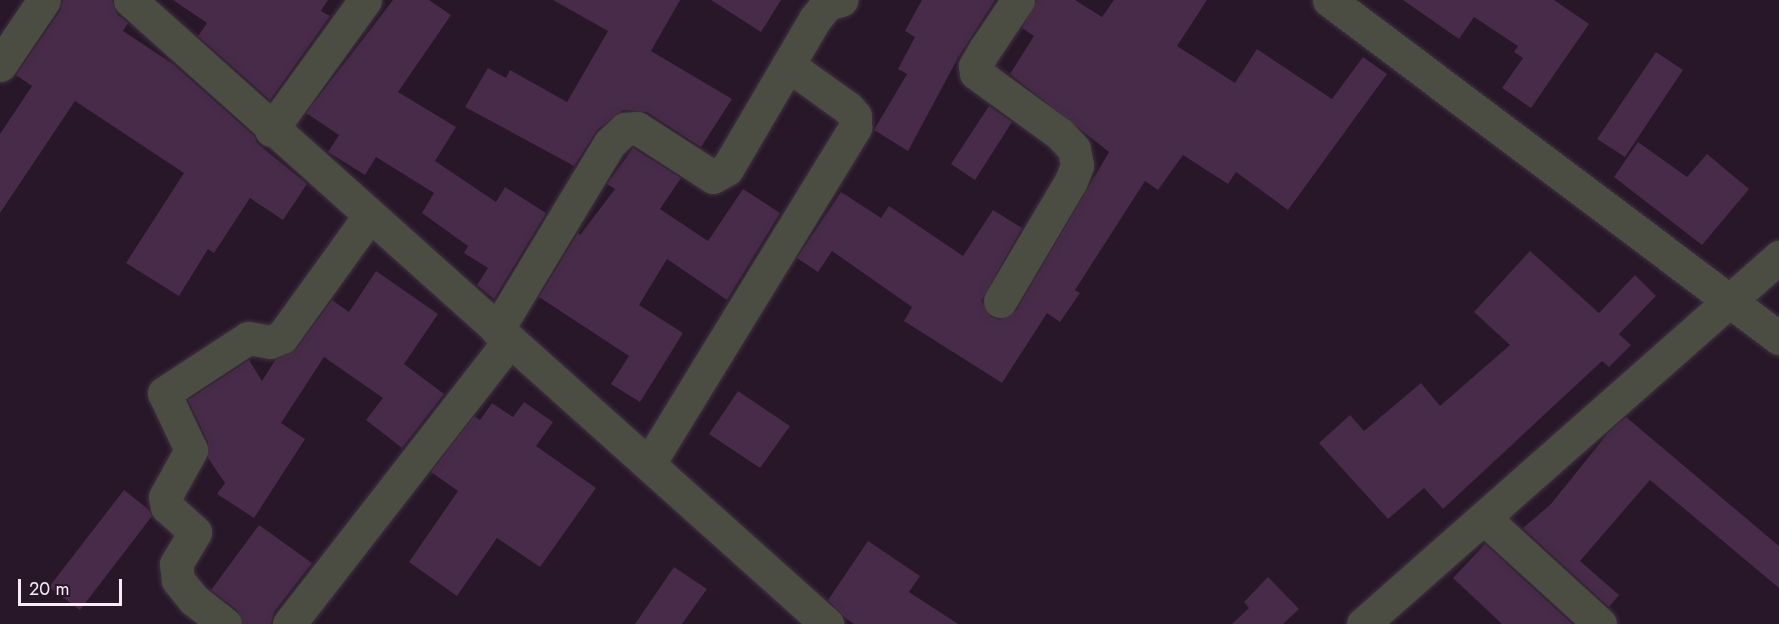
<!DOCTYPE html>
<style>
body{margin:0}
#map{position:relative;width:1779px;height:624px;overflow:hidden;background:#271728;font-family:Jost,sans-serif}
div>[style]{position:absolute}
.building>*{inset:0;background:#472b49}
.roads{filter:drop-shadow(0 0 2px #403141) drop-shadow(0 0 2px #403141)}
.minor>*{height:33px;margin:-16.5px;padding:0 16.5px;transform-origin:16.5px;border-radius:16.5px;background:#4b4d42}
span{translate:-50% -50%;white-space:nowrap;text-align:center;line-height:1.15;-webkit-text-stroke:6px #271728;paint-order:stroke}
.scale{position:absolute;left:18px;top:579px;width:104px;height:27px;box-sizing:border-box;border:3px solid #f8ecf8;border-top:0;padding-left:8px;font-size:18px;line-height:21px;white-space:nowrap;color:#f8ecf8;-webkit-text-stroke:4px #271728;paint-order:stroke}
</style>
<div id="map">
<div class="building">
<i style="clip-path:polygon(63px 0,112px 0,117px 14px,128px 23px,123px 31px,173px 64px,254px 136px,257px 143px,307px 184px,283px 220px,250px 198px,214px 253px,208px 249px,179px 296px,126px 263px,184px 173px,75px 101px,0 213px,0 134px,32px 86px,16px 75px,60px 11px)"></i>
<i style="clip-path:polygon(173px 0,328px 0,321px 11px,330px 16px,270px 100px,198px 36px,207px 23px)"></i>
<i style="clip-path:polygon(393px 0,429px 0,451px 15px,398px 92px,456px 127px,435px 161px,496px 202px,505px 187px,546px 213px,494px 299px,477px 285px,488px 268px,464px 253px,468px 246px,422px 213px,434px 193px,376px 157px,365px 175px,328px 152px,339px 135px,306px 113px)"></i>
<i style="clip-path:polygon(553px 0,680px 0,651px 51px,732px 99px,701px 147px,647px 112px,623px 110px,597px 130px,574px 166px,465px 107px,488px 68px,506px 78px,510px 70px,567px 102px,608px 31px)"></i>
<i style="clip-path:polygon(711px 0,781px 0,761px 32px)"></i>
<i style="clip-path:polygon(922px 0,995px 0,959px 56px,908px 151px,874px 130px,907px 74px,898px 69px,915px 37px,905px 31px)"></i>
<i style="clip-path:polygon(1037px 0,1075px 0,1102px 17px,1114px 0,1207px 0,1177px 46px,1235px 83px,1257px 49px,1332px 99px,1363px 57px,1387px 74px,1288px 210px,1236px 172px,1228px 184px,1183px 155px,1158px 190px,1145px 181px,1075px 290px,1080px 293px,1060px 322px,1047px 313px,1002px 383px,904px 321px,912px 307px,832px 251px,818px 272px,797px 258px,841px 192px,881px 218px,889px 206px,963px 256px,993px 210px,1022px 228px,981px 301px,991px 317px,1000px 320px,1016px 311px,1109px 152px,1010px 74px,1034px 36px,1022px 28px)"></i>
<i style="clip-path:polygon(1403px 0,1554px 0,1589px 24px,1531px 108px,1502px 88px,1523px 58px,1514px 52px,1518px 46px,1474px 17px,1459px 39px)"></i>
<i style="clip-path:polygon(1656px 52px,1683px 70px,1625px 157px,1597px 139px)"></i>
<i style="clip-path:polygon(989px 106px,1012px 122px,975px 180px,951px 164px)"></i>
<i style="clip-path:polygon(1638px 142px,1687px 177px,1707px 154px,1749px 189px,1702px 245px,1614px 177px)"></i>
<i style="clip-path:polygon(633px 148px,681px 178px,660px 209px,708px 241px,743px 189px,780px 213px,727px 300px,667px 259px,639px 305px,683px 333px,640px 402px,611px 384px,629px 356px,539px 297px,578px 233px,580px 235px,615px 189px,607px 184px)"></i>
<i style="clip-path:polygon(1530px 251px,1599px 313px,1635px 275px,1656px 296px,1619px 334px,1631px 345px,1609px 367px,1602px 361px,1443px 509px,1424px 488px,1388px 519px,1319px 443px,1350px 415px,1364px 431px,1421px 383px,1440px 406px,1510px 345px,1474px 312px)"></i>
<i style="clip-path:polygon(376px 271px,438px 314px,404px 364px,444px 394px,402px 448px,366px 420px,383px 398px,324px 357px,281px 423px,305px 439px,254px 518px,217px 494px,225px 483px,208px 458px,208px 442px,188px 400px,249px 360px,262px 381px,276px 359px,297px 348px,332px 300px,349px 312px)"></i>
<i style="clip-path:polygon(738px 391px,790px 426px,760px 468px,709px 434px)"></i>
<i style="clip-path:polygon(524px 402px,553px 422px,536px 446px,596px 488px,540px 567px,497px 538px,457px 596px,409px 562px,458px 491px,431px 472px,474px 416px,480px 420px,492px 403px,513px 417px)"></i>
<i style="clip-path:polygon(1626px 417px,1779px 546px,1779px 588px,1650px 480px,1580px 561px,1619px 595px,1609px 607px,1523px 528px,1551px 504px,1608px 433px)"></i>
<i style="clip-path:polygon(124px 490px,148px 509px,152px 516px,80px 610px,49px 587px)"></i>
<i style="clip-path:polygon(259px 525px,312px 563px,274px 612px,271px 624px,243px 624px,237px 610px,211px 590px)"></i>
<i style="clip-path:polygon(868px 541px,920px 576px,909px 592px,958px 624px,854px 624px,844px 617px,828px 600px)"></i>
<i style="clip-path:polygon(1485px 544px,1572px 624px,1502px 624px,1453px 578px)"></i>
<i style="clip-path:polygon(674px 567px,707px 589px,682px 624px,635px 624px)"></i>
<i style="clip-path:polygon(1268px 577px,1299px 609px,1283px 624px,1232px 624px,1249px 608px,1244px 602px)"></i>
</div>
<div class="roads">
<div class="minor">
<i style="left:130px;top:0;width:936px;rotate:41.84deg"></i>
<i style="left:1329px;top:0;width:563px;rotate:36.91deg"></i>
<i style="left:0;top:65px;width:78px;rotate:-55.9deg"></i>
<i style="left:271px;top:130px;width:160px;rotate:-54.1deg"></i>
<i style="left:1000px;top:301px;width:139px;rotate:-59.4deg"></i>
<i style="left:1071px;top:181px;width:17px;rotate:-69deg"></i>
<i style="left:1077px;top:165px;width:16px;rotate:-101deg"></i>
<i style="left:1074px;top:149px;width:21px;rotate:-133deg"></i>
<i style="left:1060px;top:134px;width:104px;rotate:-144deg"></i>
<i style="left:976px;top:73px;width:7px;rotate:-98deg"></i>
<i style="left:975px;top:66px;width:20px;rotate:-60deg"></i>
<i style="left:985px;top:49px;width:59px;rotate:-56deg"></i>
<i style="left:497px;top:330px;width:218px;rotate:-58.9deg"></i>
<i style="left:610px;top:143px;width:21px;rotate:-43deg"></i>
<i style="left:625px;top:129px;width:12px;rotate:-5deg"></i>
<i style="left:637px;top:128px;width:90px;rotate:32.8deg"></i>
<i style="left:713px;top:177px;width:16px;rotate:-30deg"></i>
<i style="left:727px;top:169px;width:174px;rotate:-59.6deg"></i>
<i style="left:815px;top:19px;width:19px;rotate:-51deg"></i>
<i style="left:827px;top:4px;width:15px;rotate:-16deg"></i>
<i style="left:650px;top:462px;width:393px;rotate:-58.5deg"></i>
<i style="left:855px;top:127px;width:11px;rotate:-90deg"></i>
<i style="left:855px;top:116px;width:11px;rotate:-131deg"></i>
<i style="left:848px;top:108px;width:74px;rotate:-144.4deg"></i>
<i style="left:1484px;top:518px;width:157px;rotate:42.4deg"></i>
<i style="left:225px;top:624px;width:39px;rotate:-142deg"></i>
<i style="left:194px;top:600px;width:26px;rotate:-129deg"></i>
<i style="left:178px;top:580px;width:16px;rotate:-97deg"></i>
<i style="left:176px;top:564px;width:37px;rotate:-59deg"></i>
<i style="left:195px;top:532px;width:38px;rotate:-138deg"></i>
<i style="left:167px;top:507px;width:10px;rotate:-101deg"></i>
<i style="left:165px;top:497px;width:54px;rotate:-61deg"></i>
<i style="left:191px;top:450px;width:63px;rotate:-115.3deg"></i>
<i style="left:164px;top:393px;width:100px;rotate:-33.2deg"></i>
<i style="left:248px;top:338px;width:22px;rotate:10deg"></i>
<i style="left:270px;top:342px;width:13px;rotate:-23deg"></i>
<i style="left:282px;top:337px;width:150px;rotate:-54.2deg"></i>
<i style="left:289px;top:624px;width:358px;rotate:-52.1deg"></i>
<i style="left:1363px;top:624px;width:555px;rotate:-41.42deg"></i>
</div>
</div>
<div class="scale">20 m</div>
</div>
